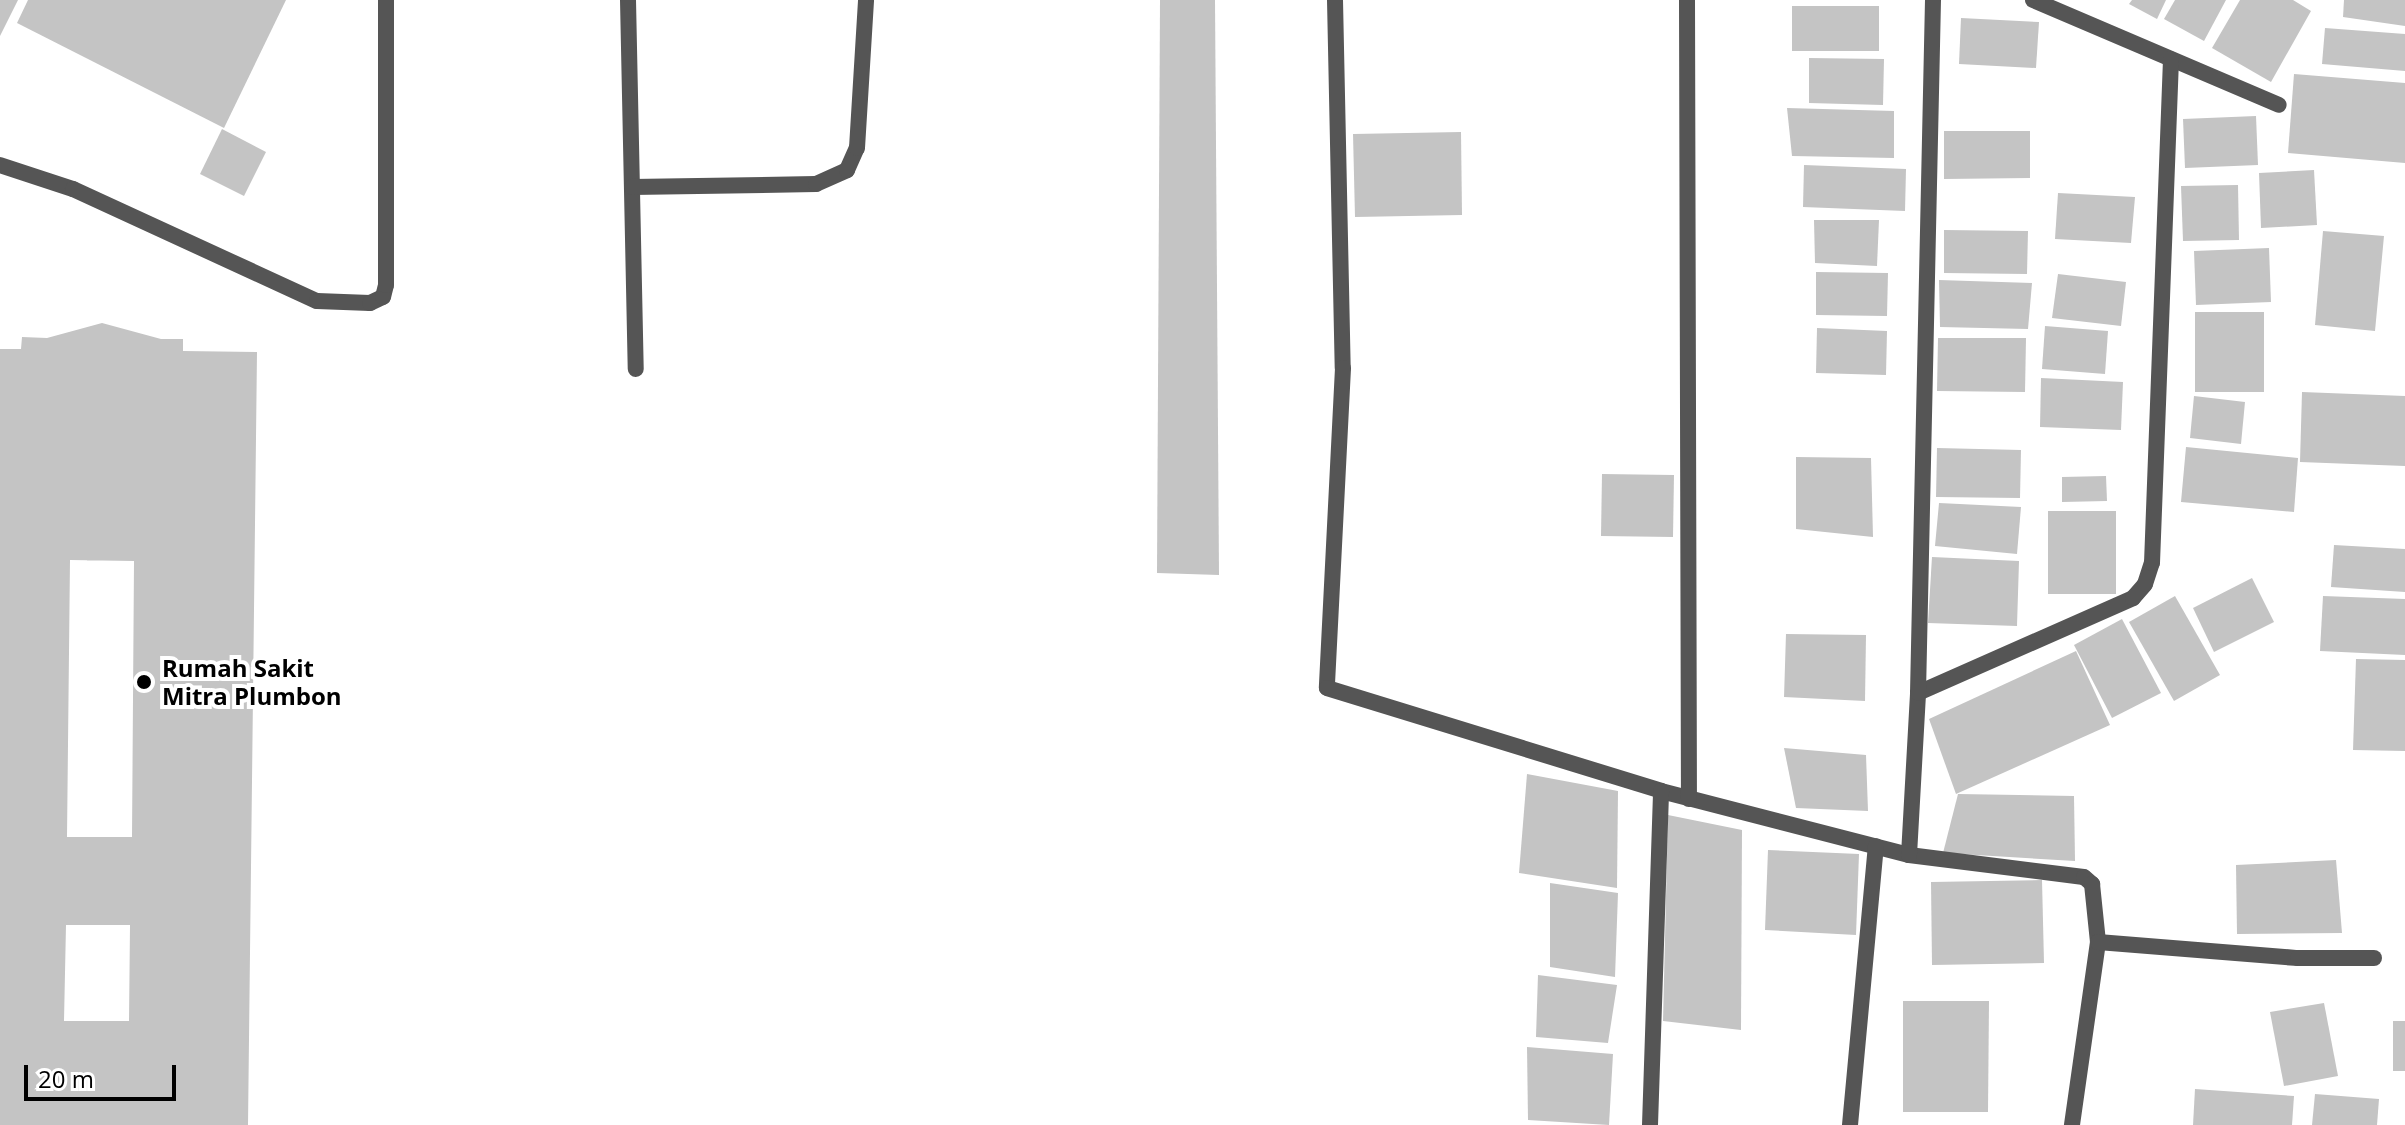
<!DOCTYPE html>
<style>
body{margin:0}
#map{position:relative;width:2405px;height:1125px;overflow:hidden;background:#fff;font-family:"Open Sans",sans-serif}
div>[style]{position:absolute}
.building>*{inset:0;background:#c4c4c4}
.service>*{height:16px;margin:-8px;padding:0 8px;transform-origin:8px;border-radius:8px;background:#555}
.minor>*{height:16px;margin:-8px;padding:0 8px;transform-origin:8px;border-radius:8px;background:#555}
.dots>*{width:22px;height:22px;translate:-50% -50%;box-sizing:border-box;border:4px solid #fff;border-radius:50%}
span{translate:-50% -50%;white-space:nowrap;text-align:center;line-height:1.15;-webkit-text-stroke:8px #fff;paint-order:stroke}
.poi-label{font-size:24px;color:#000;font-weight:700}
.left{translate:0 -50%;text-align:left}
.scale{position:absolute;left:24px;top:1065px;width:152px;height:36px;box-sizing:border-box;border:4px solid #000;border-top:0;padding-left:10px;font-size:24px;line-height:28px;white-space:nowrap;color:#000;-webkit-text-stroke:6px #fff;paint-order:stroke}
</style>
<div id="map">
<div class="building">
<i style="clip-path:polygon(0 0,18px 0,0 36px)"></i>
<i style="clip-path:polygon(28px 0,286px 0,224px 128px,17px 23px)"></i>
<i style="clip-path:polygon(1160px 0,1215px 0,1219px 575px,1157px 573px)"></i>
<i style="clip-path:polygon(2132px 0,2166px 0,2157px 19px,2129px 4px)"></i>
<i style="clip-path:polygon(2175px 0,2226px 0,2204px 41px,2164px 19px)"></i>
<i style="clip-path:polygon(2240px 0,2293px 0,2311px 11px,2271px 82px,2212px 48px)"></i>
<i style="clip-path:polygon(2344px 0,2405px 0,2405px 26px,2343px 17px)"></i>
<i style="clip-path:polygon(1792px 6px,1879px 6px,1879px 51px,1792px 51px)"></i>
<i style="clip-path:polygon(1961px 18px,2039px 22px,2036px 68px,1959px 64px)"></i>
<i style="clip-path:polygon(2325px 28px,2405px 34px,2405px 71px,2322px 64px)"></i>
<i style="clip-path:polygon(1809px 58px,1884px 59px,1883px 105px,1809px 103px)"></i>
<i style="clip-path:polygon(2294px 74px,2405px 83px,2405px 163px,2288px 153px)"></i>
<i style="clip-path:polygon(1787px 108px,1894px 111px,1894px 158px,1792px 156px)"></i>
<i style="clip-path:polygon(2256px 116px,2258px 165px,2185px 168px,2183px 119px)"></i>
<i style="clip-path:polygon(222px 129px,266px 152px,244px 196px,200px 174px)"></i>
<i style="clip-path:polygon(1944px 131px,2030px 131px,2030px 178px,1944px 179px)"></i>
<i style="clip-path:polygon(1461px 132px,1462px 215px,1355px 217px,1353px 134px)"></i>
<i style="clip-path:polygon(1804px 165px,1906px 169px,1905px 211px,1803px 207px)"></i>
<i style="clip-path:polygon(2314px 170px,2317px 225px,2261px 228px,2259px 173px)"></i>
<i style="clip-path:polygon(2238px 185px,2239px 240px,2183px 241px,2181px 186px)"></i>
<i style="clip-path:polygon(2058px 193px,2135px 197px,2131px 243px,2055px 239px)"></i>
<i style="clip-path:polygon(1814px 220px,1879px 220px,1877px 266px,1815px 263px)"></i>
<i style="clip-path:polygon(1944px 230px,2028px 231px,2027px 274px,1944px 273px)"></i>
<i style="clip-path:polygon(2323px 231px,2384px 236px,2375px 331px,2315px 325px)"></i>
<i style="clip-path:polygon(2269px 248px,2271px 302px,2196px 305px,2194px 251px)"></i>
<i style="clip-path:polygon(1816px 272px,1888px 273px,1887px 316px,1816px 315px)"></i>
<i style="clip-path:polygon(2058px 274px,2126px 282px,2121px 326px,2052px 318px)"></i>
<i style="clip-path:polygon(1939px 280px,2032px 283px,2028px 329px,1940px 327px)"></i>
<i style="clip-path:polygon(2195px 312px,2264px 312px,2264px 392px,2195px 392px)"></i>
<i style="clip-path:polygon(evenodd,102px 323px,161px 339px,183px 339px,183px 351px,257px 352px,248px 1125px,0 1125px,0 349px,21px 349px,22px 337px,47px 338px,102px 323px,70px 560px,134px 561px,132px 837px,67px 837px,70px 560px,102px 323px,66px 925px,130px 925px,129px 1021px,64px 1021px,66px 925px)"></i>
<i style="clip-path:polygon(2045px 326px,2108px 331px,2105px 374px,2042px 369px)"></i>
<i style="clip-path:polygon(1817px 328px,1887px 331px,1886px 375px,1816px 373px)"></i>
<i style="clip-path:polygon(1938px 338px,2026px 338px,2025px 392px,1937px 391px)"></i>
<i style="clip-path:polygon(2041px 378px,2123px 382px,2121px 430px,2040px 427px)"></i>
<i style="clip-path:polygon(2302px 392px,2405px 396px,2405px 466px,2300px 462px)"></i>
<i style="clip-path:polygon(2194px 396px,2245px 402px,2241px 444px,2190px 438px)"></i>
<i style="clip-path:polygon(2186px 447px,2298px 458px,2294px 512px,2181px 502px)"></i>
<i style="clip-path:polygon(1937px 448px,2021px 450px,2020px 498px,1936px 497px)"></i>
<i style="clip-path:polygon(1796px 457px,1871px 458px,1873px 537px,1796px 529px)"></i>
<i style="clip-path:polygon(1602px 474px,1674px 475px,1673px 537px,1601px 536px)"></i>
<i style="clip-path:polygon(2106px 476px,2107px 501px,2062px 502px,2062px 477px)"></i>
<i style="clip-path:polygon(1939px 503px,2021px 507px,2017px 554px,1935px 546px)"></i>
<i style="clip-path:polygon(2048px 511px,2116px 511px,2116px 594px,2048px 594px)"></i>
<i style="clip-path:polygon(2334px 545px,2405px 549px,2405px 592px,2331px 587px)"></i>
<i style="clip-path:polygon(1932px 557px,2019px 561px,2017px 626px,1928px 623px)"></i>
<i style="clip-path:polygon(2252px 578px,2274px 622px,2214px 652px,2193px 608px)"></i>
<i style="clip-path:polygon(2175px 596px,2220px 675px,2174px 701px,2129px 622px)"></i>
<i style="clip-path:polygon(2323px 596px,2405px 599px,2405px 655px,2320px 651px)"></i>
<i style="clip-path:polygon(2122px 619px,2161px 693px,2112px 718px,2074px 645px)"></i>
<i style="clip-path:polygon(1786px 634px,1866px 635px,1865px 701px,1784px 697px)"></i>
<i style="clip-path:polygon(2076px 651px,2110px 725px,1956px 794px,1929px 719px)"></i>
<i style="clip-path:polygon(2356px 659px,2405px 660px,2405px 751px,2353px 750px)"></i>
<i style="clip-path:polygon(1784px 748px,1866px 755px,1868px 811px,1796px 808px)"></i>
<i style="clip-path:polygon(1527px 774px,1618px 791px,1617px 888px,1519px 873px)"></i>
<i style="clip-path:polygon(1958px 794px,2074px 796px,2075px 861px,1943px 853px)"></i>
<i style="clip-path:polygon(1668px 815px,1742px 830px,1741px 1030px,1663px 1021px)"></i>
<i style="clip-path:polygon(1768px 850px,1859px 854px,1856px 935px,1765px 930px)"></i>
<i style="clip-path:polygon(2336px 860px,2342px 933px,2237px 934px,2236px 865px)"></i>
<i style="clip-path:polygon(2042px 880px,2044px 963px,1932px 965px,1931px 882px)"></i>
<i style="clip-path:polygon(1550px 883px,1618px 893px,1615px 977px,1550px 967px)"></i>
<i style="clip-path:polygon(1538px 975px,1617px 985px,1608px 1043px,1536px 1037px)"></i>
<i style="clip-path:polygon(1903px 1001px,1989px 1001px,1988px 1112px,1903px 1112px)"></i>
<i style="clip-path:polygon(2324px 1003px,2338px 1076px,2284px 1086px,2270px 1012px)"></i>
<i style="clip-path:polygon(2393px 1021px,2405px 1021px,2405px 1071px,2393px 1071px)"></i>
<i style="clip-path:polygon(1527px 1047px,1613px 1054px,1609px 1125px,1528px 1120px)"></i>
<i style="clip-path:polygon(2195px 1089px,2294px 1096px,2292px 1125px,2193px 1125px)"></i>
<i style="clip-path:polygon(2315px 1094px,2379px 1099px,2377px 1125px,2312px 1125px)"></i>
</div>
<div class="service">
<i style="left:0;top:165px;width:77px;rotate:18.2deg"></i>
<i style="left:73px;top:189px;width:268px;rotate:24.7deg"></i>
<i style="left:317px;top:301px;width:53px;rotate:2.2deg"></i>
<i style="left:370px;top:303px;width:14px;rotate:-25deg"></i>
<i style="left:383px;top:297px;width:12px;rotate:-76deg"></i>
<i style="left:386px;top:285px;width:285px;rotate:-90deg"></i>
</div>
<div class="minor">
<i style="left:628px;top:0;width:369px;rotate:88.8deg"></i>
<i style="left:1335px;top:0;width:368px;rotate:88.8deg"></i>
<i style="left:1343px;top:368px;width:320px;rotate:92.9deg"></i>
<i style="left:1327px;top:688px;width:350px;rotate:17.1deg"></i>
<i style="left:1661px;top:791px;width:256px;rotate:14.5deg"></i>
<i style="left:1909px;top:855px;width:176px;rotate:7.2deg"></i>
<i style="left:2084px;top:877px;width:11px;rotate:41deg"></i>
<i style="left:2092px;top:884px;width:58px;rotate:84.1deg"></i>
<i style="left:2098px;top:942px;width:185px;rotate:98.1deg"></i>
<i style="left:1687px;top:0;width:799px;rotate:89.86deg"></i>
<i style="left:2033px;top:0;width:267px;rotate:23.1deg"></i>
<i style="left:632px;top:187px;width:184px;rotate:-0.9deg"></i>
<i style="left:816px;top:184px;width:34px;rotate:-24deg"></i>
<i style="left:847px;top:170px;width:24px;rotate:-66deg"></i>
<i style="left:857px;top:148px;width:148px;rotate:-86.5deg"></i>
<i style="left:1918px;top:693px;width:235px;rotate:-23.8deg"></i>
<i style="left:2133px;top:598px;width:18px;rotate:-49deg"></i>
<i style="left:2145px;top:584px;width:22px;rotate:-72deg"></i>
<i style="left:2152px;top:563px;width:504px;rotate:-87.84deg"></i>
<i style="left:1909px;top:855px;width:162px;rotate:-86.8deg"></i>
<i style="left:1918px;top:693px;width:693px;rotate:-88.76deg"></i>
<i style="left:2098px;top:942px;width:201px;rotate:4.6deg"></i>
<i style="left:2298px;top:958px;width:76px"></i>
<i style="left:1650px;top:1125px;width:334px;rotate:-88.1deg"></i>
<i style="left:1850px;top:1125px;width:280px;rotate:-84.7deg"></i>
</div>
<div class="dots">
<i style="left:144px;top:682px;background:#000"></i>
</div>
<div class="poi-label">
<span class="left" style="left:162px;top:682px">Rumah Sakit<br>Mitra Plumbon</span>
</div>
<div class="scale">20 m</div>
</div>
